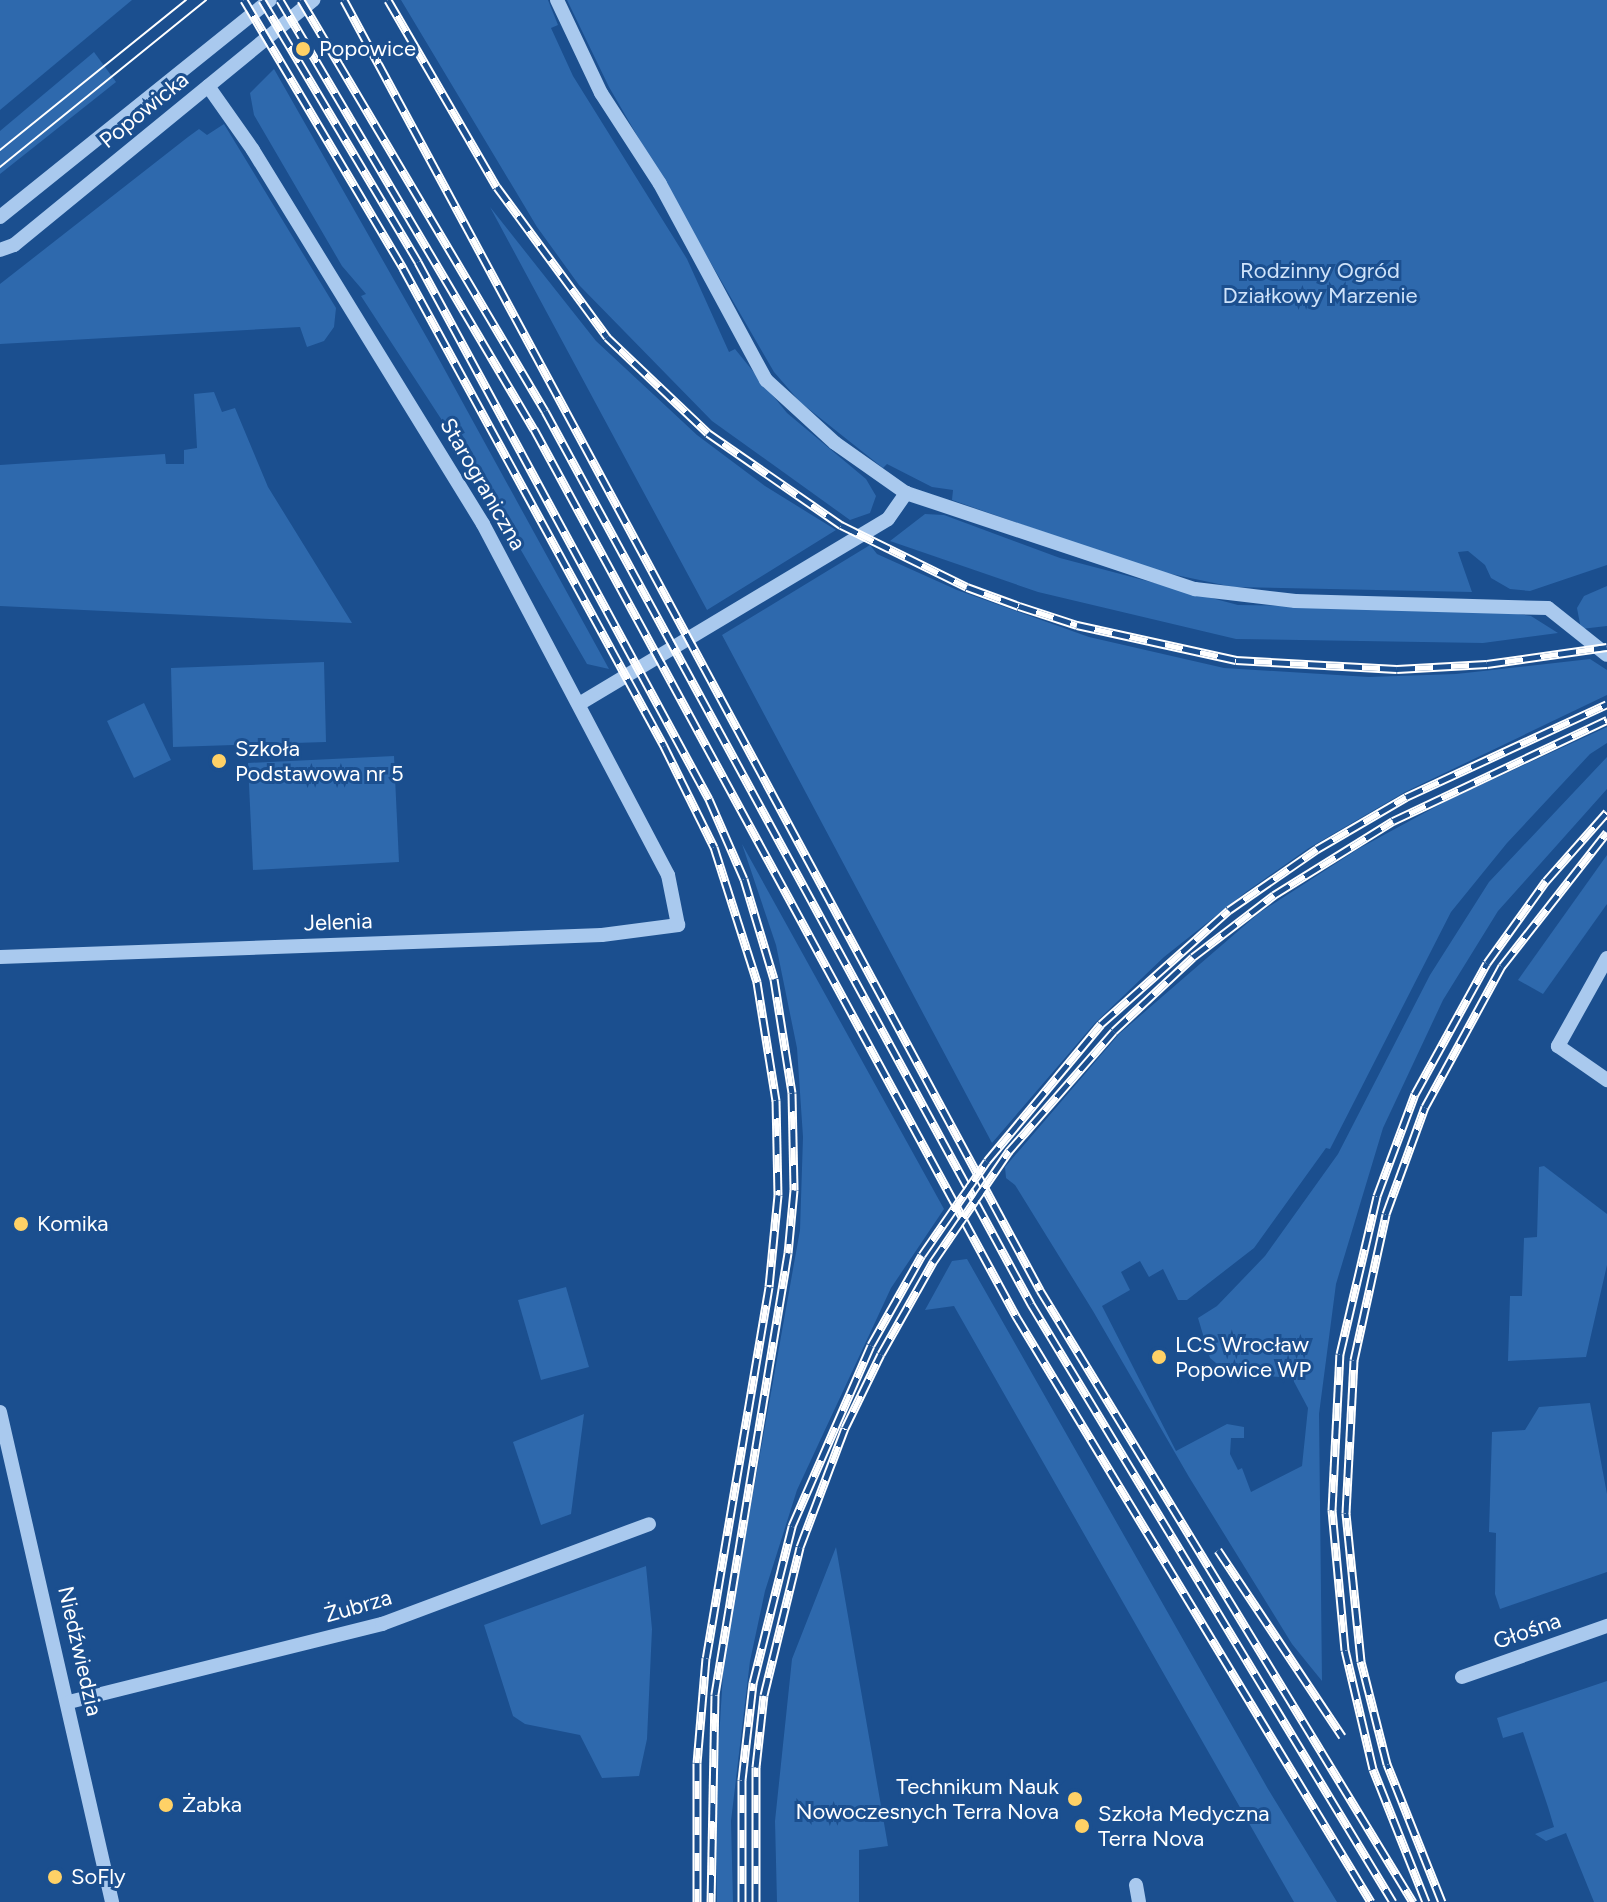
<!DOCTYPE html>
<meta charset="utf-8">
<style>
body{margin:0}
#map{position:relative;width:1607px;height:1902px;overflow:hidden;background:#1b4f8f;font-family:Figtree,sans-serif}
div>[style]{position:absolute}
.green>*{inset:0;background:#2e69ad}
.minor>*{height:14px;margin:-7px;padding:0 7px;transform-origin:7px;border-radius:7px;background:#a9c9ee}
.tram>*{height:2px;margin:-1px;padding:0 1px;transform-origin:1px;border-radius:1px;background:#fff}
.rail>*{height:9px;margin-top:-4.5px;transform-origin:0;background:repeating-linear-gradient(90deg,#1b4f8f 0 18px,#fff 0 36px);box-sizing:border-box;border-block:2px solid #fff}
.dots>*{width:22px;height:22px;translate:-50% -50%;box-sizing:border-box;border:4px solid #1b4f8f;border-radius:50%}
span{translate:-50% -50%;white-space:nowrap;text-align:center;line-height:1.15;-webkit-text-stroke:6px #1b4f8f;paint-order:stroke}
.poi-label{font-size:22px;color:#fff}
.left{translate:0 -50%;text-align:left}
.right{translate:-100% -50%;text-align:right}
.street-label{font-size:22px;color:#fff}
.park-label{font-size:22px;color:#cfe3fa}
</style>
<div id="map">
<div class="green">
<i style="clip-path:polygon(0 0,132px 0,0 110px)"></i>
<i style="clip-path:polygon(401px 0,548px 0,558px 25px,551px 28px,573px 76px,687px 259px,729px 352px,735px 349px,787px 413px,866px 479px,876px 496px,870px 513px,850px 520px,712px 421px,579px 285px,537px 227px)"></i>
<i style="clip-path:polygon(567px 0,1607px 0,1607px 565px,1530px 591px,1510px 589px,1491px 578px,1485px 565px,1468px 551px,1458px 552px,1472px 592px,1233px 587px,1152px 570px,952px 500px,953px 490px,932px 487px,887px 464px,883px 468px,800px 402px,774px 372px,609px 87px)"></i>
<i style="clip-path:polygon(94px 52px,116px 82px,0 174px,0 131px)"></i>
<i style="clip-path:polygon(274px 69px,435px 352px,609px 669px,587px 664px,475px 471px,361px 296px,366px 294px,342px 266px,254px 115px,250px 93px)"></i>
<i style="clip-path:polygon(224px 124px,336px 308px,334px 327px,324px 341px,307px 347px,300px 327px,0 344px,0 284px,188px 137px,199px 129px,207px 135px)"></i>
<i style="clip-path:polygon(490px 207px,596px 341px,697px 435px,765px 486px,836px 530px,707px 610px)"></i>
<i style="clip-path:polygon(214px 392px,222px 412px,235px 408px,268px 487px,352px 623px,0 606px,0 465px,165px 454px,166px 464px,184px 464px,184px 450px,197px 448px,194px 394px)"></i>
<i style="clip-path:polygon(925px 514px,944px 515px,1060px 558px,1238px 605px,1486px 609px,1531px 616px,1558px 633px,1483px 643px,1236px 639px,1038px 592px,890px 541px)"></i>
<i style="clip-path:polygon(870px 545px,877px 554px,957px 590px,1089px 637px,1224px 668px,1369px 677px,1456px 674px,1590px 659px,1607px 670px,1607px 695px,1405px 792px,1309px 848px,1246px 892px,1164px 957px,1095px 1023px,992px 1143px,722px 635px)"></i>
<i style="clip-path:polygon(1607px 586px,1607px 626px,1581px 629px,1577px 608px,1584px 596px)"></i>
<i style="clip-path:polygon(324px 662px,326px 742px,173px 747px,171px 668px)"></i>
<i style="clip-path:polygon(144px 703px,171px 760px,134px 778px,107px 721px)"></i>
<i style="clip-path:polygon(1607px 727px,1607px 743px,1590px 754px,1507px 843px,1451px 912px,1330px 1149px,1326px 1148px,1254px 1248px,1187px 1300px,1178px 1300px,1163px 1269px,1149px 1277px,1140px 1261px,1121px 1272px,1130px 1290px,1102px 1306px,1176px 1451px,1227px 1424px,1244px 1427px,1244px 1438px,1231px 1438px,1230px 1454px,1238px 1470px,1242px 1468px,1251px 1492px,1302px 1466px,1308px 1408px,1292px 1378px,1228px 1373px,1210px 1358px,1198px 1318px,1217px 1306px,1265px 1256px,1338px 1154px,1430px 975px,1489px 882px,1607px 757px,1607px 789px,1498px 911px,1443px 1000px,1383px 1128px,1336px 1284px,1319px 1414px,1322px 1681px,1292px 1644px,1189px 1477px,1093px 1311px,1015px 1185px,1006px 1178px,1005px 1167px,1119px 1034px,1259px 913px,1358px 849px,1450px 799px)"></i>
<i style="clip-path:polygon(394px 756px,399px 862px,253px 870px,248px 763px)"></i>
<i style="clip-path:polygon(742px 844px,944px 1209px,891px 1288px,797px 1490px,765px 1591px,750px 1661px,731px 1821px,733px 1902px,717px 1902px,715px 1806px,724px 1656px,800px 1230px,803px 1137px,797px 1048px,776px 945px)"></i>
<i style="clip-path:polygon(1607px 855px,1607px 904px,1543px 994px,1518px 980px)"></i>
<i style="clip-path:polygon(1544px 1166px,1607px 1214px,1607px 1265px,1586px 1357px,1508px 1361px,1510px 1296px,1522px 1296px,1524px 1238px,1537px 1237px,1539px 1167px)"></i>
<i style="clip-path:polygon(967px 1259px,1268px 1789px,1337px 1902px,1294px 1902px,954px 1306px,925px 1310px,952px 1261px)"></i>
<i style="clip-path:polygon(566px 1287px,589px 1367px,541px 1380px,518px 1300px)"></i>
<i style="clip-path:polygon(1590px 1403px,1607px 1494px,1607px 1572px,1500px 1609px,1495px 1594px,1496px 1533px,1489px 1532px,1492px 1432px,1525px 1430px,1539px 1407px)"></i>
<i style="clip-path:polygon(584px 1414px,571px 1514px,541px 1525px,513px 1442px)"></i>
<i style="clip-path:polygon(836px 1547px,888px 1846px,859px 1850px,859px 1902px,777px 1902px,775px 1821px,792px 1659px)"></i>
<i style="clip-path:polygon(646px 1566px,652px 1629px,647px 1739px,639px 1776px,602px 1778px,580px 1735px,525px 1724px,513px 1716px,484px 1625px)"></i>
<i style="clip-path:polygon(1607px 1681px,1607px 1902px,1594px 1902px,1566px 1833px,1546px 1841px,1535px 1834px,1554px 1827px,1548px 1807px,1523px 1732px,1503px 1738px,1497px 1718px)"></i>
</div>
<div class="minor">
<i style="left:557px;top:0;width:103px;rotate:64.7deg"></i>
<i style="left:601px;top:93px;width:108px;rotate:57deg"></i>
<i style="left:660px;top:184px;width:223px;rotate:61.6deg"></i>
<i style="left:766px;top:380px;width:93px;rotate:42.4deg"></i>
<i style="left:835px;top:443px;width:87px;rotate:35.2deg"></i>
<i style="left:906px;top:493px;width:305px;rotate:18.4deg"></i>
<i style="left:1195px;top:589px;width:101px;rotate:6.8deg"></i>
<i style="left:1295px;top:601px;width:253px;rotate:1.6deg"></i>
<i style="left:1548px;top:608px;width:75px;rotate:38.5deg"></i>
<i style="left:0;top:217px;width:346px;rotate:-38.8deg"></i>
<i style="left:0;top:250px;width:15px;rotate:-20deg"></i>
<i style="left:14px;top:245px;width:387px;rotate:-39.3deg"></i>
<i style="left:579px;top:704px;width:360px;rotate:-30.9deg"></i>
<i style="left:888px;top:519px;width:32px;rotate:-55deg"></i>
<i style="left:0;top:957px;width:602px;rotate:-2.09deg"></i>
<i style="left:602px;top:935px;width:77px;rotate:-7.5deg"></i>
<i style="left:678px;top:925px;width:51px;rotate:-101.3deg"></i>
<i style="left:668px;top:875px;width:397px;rotate:-117.8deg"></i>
<i style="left:483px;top:524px;width:439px;rotate:-121.6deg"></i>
<i style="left:253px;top:150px;width:78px;rotate:-125.1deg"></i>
<i style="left:1607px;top:958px;width:101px;rotate:119.1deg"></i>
<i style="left:1558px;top:1046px;width:60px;rotate:34.8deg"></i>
<i style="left:0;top:1412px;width:503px;rotate:77.12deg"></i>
<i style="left:1462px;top:1677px;width:154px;rotate:-19.4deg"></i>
<i style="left:69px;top:1702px;width:323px;rotate:-14deg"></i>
<i style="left:382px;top:1624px;width:285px;rotate:-20.5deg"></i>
<i style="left:1136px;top:1885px;width:17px;rotate:80deg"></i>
</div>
<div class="tram">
<i style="left:0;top:150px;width:239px;rotate:-38.9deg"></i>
<i style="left:0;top:167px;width:265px;rotate:-39deg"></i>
</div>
<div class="rail">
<i style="left:244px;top:0;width:312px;rotate:59.3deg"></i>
<i style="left:403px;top:268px;width:545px;rotate:61.36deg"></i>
<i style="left:664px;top:746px;width:113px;rotate:63.7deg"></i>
<i style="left:714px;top:847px;width:142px;rotate:72.3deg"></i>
<i style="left:757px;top:982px;width:120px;rotate:80.9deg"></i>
<i style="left:776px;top:1100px;width:95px;rotate:88.8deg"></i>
<i style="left:778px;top:1195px;width:92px;rotate:95.6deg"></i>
<i style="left:769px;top:1287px;width:376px;rotate:99.6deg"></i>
<i style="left:706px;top:1658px;width:105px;rotate:94.9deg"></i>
<i style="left:697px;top:1763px;width:139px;rotate:90deg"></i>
<i style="left:262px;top:0;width:305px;rotate:59.2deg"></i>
<i style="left:418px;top:262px;width:611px;rotate:61.55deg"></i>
<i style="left:709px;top:799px;width:87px;rotate:66.4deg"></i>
<i style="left:744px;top:879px;width:104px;rotate:73.3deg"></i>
<i style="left:774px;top:979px;width:115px;rotate:81deg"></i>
<i style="left:792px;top:1093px;width:97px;rotate:88.8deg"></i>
<i style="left:794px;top:1190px;width:63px;rotate:95.4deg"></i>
<i style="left:788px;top:1253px;width:448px;rotate:99.4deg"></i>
<i style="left:715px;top:1695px;width:207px;rotate:91.1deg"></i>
<i style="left:280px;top:0;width:499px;rotate:59.4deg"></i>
<i style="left:534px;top:429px;width:1010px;rotate:61.48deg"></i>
<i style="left:1016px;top:1316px;width:685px;rotate:58.79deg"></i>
<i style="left:301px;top:0;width:478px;rotate:59.3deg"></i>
<i style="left:545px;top:411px;width:1017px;rotate:61.44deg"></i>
<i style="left:1031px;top:1304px;width:699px;rotate:58.81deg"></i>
<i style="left:344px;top:0;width:1466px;rotate:61.65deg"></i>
<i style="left:1040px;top:1290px;width:717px;rotate:58.64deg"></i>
<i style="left:388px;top:0;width:216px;rotate:59.8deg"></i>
<i style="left:497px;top:187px;width:186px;rotate:53.7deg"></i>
<i style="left:607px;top:337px;width:139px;rotate:43.5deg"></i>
<i style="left:708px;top:433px;width:162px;rotate:34.7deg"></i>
<i style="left:841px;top:525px;width:140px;rotate:26.2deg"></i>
<i style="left:967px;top:587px;width:55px;rotate:20.1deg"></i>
<i style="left:1019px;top:606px;width:61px;rotate:18.1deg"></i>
<i style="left:1077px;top:625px;width:163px;rotate:12.4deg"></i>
<i style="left:1236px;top:660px;width:161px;rotate:3.2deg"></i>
<i style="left:1397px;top:669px;width:90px;rotate:-3.2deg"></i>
<i style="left:1487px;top:664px;width:121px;rotate:-8.1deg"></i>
<i style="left:1218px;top:1550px;width:224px;rotate:56.3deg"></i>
<i style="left:742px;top:1902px;width:122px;rotate:-90deg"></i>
<i style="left:742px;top:1780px;width:98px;rotate:-83.5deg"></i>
<i style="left:753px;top:1683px;width:162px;rotate:-76deg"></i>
<i style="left:792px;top:1526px;width:197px;rotate:-66.4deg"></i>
<i style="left:871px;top:1345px;width:103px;rotate:-60.5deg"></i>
<i style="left:922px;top:1255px;width:114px;rotate:-55.3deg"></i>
<i style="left:987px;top:1161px;width:178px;rotate:-50.2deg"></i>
<i style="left:1101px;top:1024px;width:171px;rotate:-41.7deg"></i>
<i style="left:1229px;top:910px;width:107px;rotate:-34.7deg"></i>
<i style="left:1317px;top:849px;width:103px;rotate:-30.3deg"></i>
<i style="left:1406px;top:797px;width:221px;rotate:-24.8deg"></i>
<i style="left:756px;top:1902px;width:135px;rotate:-90deg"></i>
<i style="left:756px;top:1767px;width:72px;rotate:-83.7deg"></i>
<i style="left:764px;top:1695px;width:152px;rotate:-76.3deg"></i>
<i style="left:800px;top:1547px;width:127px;rotate:-69.3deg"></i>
<i style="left:845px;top:1428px;width:82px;rotate:-64.1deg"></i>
<i style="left:881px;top:1354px;width:106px;rotate:-60.5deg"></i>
<i style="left:933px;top:1262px;width:135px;rotate:-55.6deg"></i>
<i style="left:1009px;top:1151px;width:159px;rotate:-48.8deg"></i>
<i style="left:1114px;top:1031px;width:108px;rotate:-43.1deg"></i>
<i style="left:1193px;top:957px;width:102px;rotate:-37.4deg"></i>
<i style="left:1274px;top:895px;width:140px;rotate:-31.9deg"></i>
<i style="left:1393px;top:821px;width:237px;rotate:-25.3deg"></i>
<i style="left:1426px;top:1902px;width:143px;rotate:-111.7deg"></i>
<i style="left:1373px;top:1769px;width:122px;rotate:-103.2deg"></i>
<i style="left:1345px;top:1650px;width:141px;rotate:-95.3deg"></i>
<i style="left:1332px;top:1510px;width:156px;rotate:-87.1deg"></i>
<i style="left:1340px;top:1354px;width:162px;rotate:-76.8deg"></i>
<i style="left:1377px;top:1196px;width:109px;rotate:-69.6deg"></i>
<i style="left:1415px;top:1094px;width:149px;rotate:-61.2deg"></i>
<i style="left:1487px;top:963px;width:101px;rotate:-54.3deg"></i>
<i style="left:1546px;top:881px;width:92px;rotate:-48.5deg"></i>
<i style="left:1442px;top:1902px;width:149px;rotate:-111.7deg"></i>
<i style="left:1387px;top:1764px;width:106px;rotate:-104.2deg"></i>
<i style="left:1361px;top:1661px;width:149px;rotate:-95.8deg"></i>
<i style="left:1346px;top:1513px;width:153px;rotate:-87deg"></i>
<i style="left:1354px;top:1360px;width:149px;rotate:-77.6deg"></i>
<i style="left:1386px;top:1214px;width:114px;rotate:-70deg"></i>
<i style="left:1425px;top:1107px;width:161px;rotate:-61.4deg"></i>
<i style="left:1502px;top:966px;width:170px;rotate:-51.9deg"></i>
</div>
<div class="dots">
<i style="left:303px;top:49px;background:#ffd166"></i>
<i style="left:219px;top:761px;background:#ffd166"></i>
<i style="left:21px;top:1224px;background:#ffd166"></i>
<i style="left:1159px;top:1357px;background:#ffd166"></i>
<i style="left:1075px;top:1799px;background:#ffd166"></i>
<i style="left:166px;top:1805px;background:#ffd166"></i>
<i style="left:1082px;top:1826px;background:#ffd166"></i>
<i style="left:55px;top:1877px;background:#ffd166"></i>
</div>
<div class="poi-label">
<span class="left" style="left:319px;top:49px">Popowice</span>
<span class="left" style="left:235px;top:761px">Szkoła<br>Podstawowa nr 5</span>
<span class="left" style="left:37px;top:1224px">Komika</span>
<span class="left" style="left:1175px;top:1357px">LCS Wrocław<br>Popowice WP</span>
<span class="right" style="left:1059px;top:1799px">Technikum Nauk<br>Nowoczesnych Terra Nova</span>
<span class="left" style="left:182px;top:1805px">Żabka</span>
<span class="left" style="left:1098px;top:1826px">Szkoła Medyczna<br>Terra Nova</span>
<span class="left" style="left:71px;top:1877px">SoFly</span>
</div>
<div class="street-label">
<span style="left:144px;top:110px;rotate:-39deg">Popowicka</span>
<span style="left:483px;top:484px;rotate:60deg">Starograniczna</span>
<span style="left:338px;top:922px;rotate:-2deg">Jelenia</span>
<span style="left:358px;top:1606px;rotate:-16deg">Żubrza</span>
<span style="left:1527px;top:1631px;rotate:-19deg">Głośna</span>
<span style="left:80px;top:1651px;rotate:77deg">Niedźwiedzia</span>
</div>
<div class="park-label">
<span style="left:1320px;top:283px">Rodzinny Ogród<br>Działkowy Marzenie</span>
</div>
</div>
